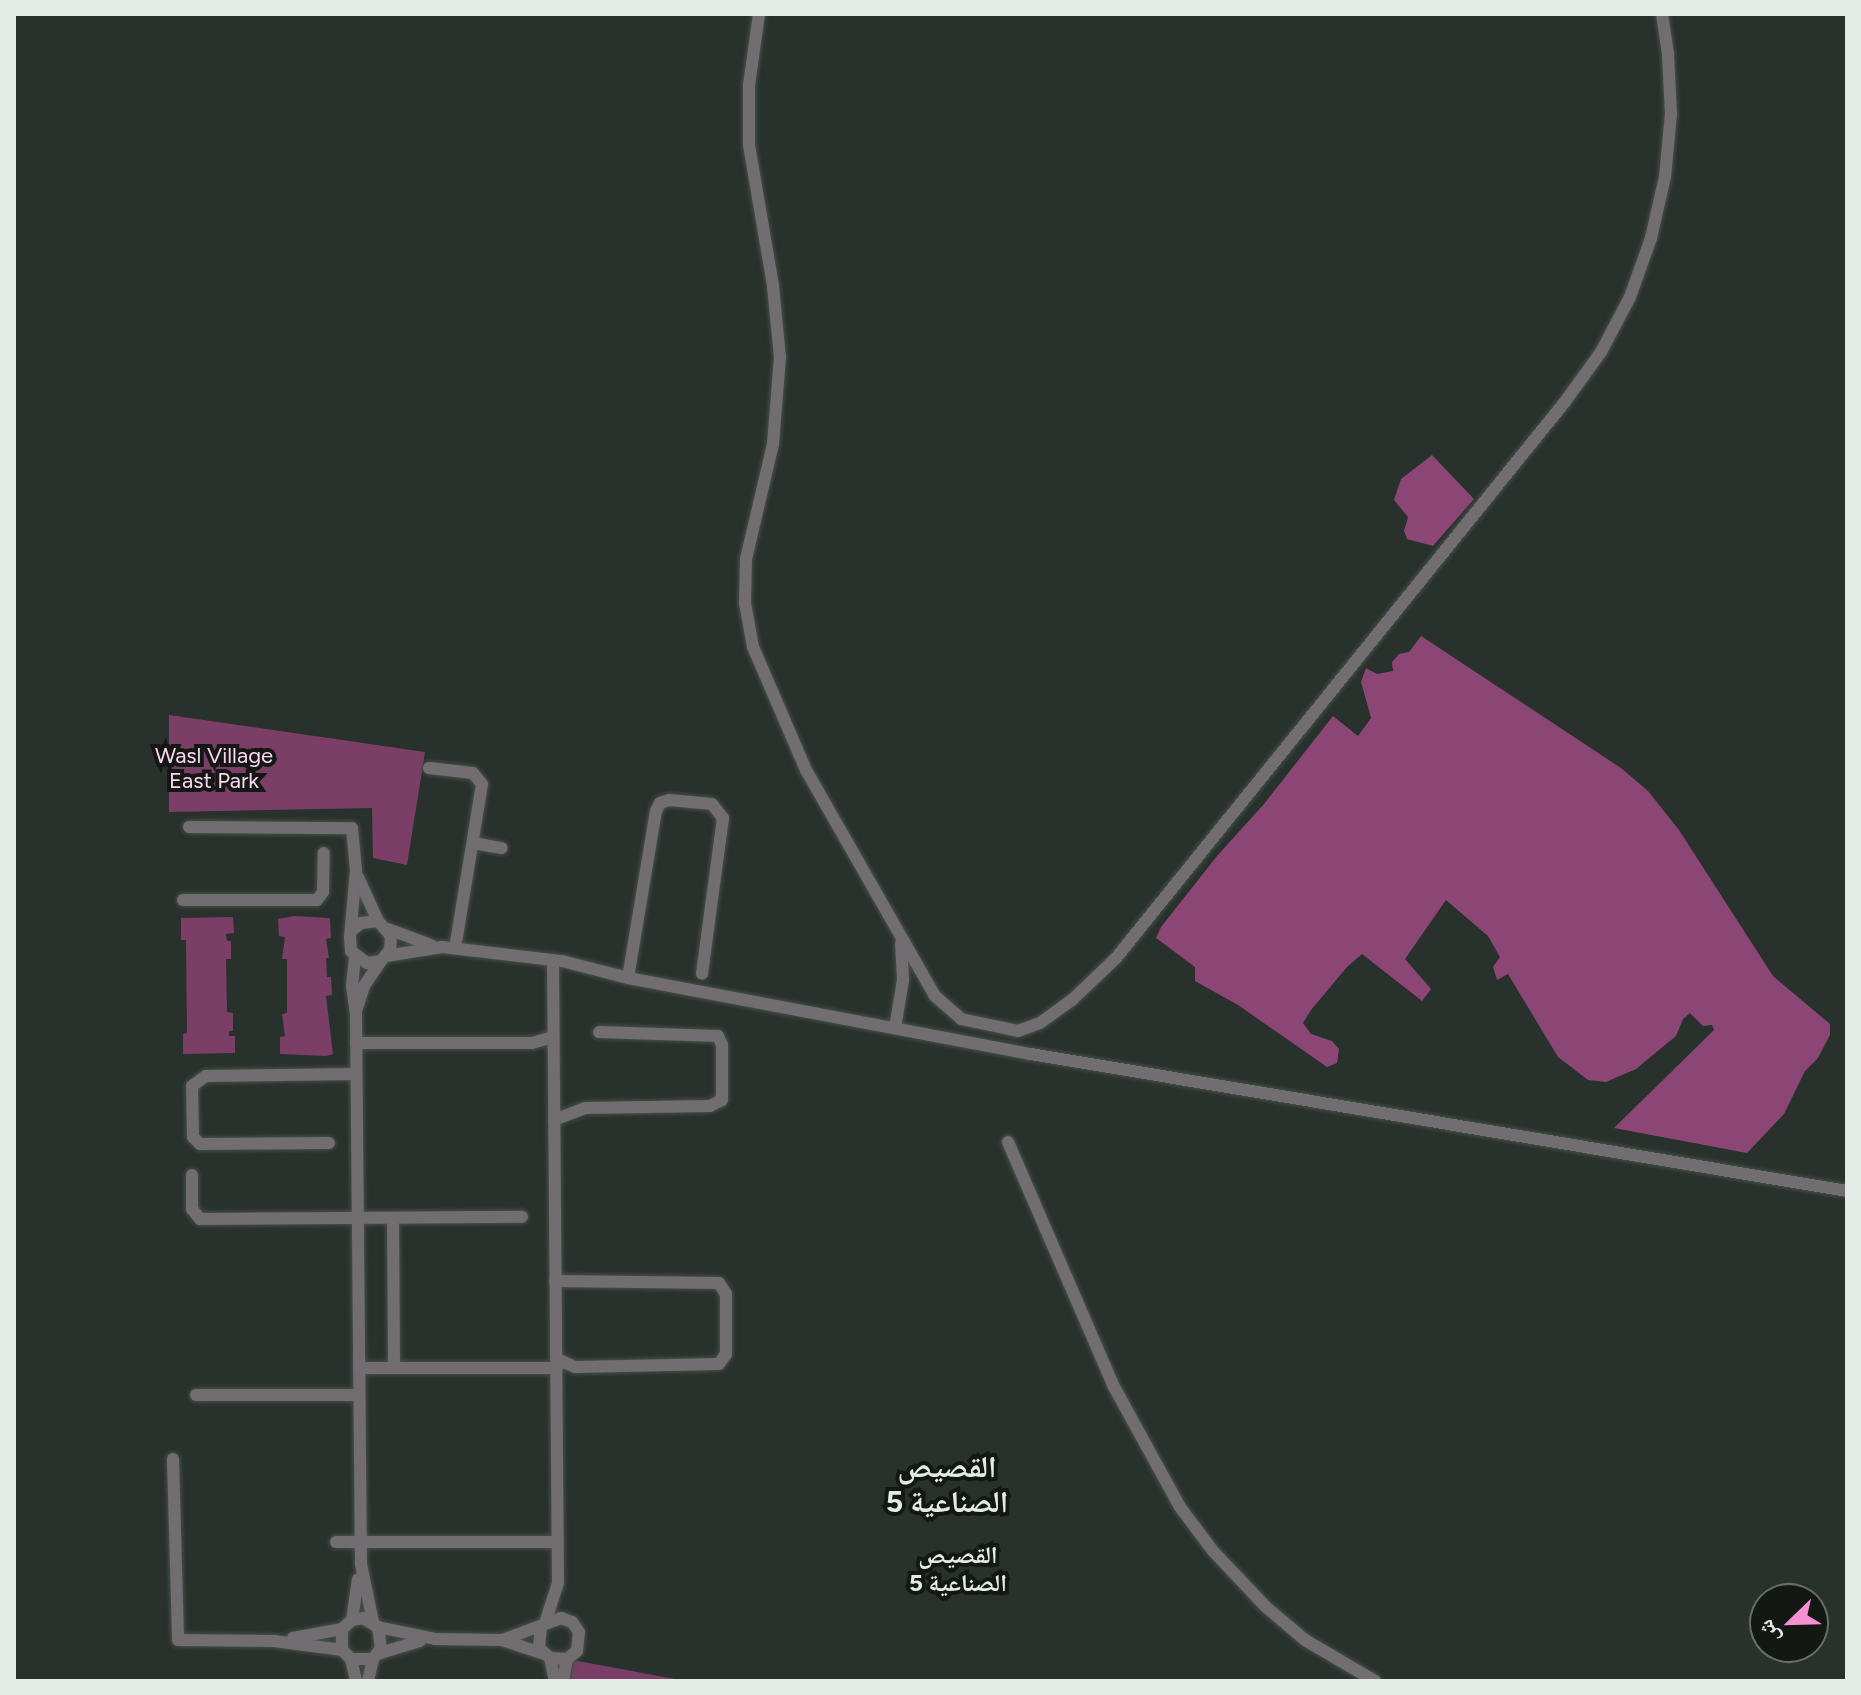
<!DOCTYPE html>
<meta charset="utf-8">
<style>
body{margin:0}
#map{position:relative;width:1861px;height:1695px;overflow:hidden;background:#28312b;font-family:Figtree,"Noto Naskh Arabic",sans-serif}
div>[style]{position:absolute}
.green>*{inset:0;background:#7b3f67}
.forest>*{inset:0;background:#8c4675}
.roads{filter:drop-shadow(0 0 2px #464f49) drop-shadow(0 0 2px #464f49)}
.minor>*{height:12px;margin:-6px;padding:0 6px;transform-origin:6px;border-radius:6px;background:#726d70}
span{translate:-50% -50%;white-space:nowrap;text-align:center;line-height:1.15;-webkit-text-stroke:8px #141815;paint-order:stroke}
.park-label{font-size:22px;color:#fed5ee}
.neighbourhood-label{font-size:24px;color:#e4eae6;font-weight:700}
.district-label{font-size:30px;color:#e4eae6;font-weight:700}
.frame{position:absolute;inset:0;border:16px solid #e4eae6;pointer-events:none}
.north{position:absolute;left:1749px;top:1583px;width:80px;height:80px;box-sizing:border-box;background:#141815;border:2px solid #676c69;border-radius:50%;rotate:247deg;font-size:22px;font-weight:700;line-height:32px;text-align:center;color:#e4eae6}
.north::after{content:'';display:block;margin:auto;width:28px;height:36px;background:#f591d3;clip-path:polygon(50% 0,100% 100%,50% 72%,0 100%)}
</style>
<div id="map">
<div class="green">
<i style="clip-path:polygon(169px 715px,425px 752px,407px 865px,373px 858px,372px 808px,169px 812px)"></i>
<i style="clip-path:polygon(294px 916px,330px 918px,331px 938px,326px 939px,329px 958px,326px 958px,327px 977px,331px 977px,332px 995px,326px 996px,333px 1054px,326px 1056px,280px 1054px,280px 1037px,285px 1036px,282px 1014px,287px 1013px,287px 959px,282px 959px,285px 937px,279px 936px,278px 919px)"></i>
<i style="clip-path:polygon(233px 917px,234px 933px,226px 934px,227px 941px,231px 941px,231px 959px,226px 959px,227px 1012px,233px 1013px,233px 1031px,229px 1031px,229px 1036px,235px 1036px,235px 1053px,183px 1054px,183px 1034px,187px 1033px,186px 940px,181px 940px,181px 918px)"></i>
<i style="clip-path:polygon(567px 1659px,686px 1681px,567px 1681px)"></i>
</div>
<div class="forest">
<i style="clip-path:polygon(1432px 455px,1474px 499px,1433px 546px,1407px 539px,1404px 531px,1408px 517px,1394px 500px,1401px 479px)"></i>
<i style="clip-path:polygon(1421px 636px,1621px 768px,1648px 791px,1679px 830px,1773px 976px,1830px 1024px,1830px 1035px,1818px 1058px,1805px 1071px,1784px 1114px,1747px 1153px,1614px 1128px,1714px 1030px,1712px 1025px,1703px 1026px,1690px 1013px,1683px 1019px,1676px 1036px,1636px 1069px,1606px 1082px,1588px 1080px,1558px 1057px,1508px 974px,1497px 980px,1493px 967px,1500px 957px,1488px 936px,1446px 900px,1405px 959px,1431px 989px,1422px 1001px,1362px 954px,1347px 967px,1311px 1010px,1303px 1023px,1311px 1034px,1332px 1041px,1339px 1049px,1337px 1063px,1327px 1067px,1238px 1005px,1195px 981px,1195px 967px,1156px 938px,1161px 927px,1217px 856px,1264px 804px,1333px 716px,1358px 736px,1371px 718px,1361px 682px,1366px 668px,1377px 674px,1393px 671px,1392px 662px,1399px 654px,1409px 652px)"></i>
</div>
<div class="roads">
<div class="minor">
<i style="left:759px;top:14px;width:72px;rotate:98deg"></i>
<i style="left:749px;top:85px;width:60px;rotate:90deg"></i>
<i style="left:749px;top:145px;width:143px;rotate:80.3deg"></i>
<i style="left:773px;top:286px;width:71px;rotate:84.4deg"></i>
<i style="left:780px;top:357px;width:87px;rotate:94.6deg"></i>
<i style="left:773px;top:444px;width:118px;rotate:103.2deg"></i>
<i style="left:746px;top:559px;width:44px;rotate:91.3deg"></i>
<i style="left:745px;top:603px;width:45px;rotate:79.7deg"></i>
<i style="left:753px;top:647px;width:134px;rotate:66.7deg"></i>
<i style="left:806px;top:770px;width:260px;rotate:60.3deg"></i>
<i style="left:935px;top:996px;width:35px;rotate:41deg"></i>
<i style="left:961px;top:1019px;width:58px;rotate:11.9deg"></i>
<i style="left:1018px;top:1031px;width:23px;rotate:-20deg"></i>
<i style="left:1040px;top:1023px;width:39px;rotate:-36deg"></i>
<i style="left:1072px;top:1000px;width:61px;rotate:-43.7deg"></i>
<i style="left:1116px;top:958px;width:713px;rotate:-51.09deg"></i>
<i style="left:1564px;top:403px;width:63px;rotate:-54deg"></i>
<i style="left:1601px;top:352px;width:62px;rotate:-62.2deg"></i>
<i style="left:1630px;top:297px;width:63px;rotate:-70.4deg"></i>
<i style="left:1651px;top:238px;width:63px;rotate:-77.1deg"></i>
<i style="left:1665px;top:177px;width:63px;rotate:-84.6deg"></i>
<i style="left:1671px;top:114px;width:60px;rotate:-92.9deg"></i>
<i style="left:1668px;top:54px;width:40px;rotate:-98.5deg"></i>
<i style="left:429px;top:768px;width:44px;rotate:6.5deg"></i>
<i style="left:473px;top:773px;width:14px;rotate:51deg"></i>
<i style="left:482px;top:784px;width:166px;rotate:99.3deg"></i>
<i style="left:189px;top:827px;width:163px;rotate:0.4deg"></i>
<i style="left:352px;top:828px;width:42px;rotate:84.6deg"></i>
<i style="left:356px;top:870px;width:67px;rotate:95.1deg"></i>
<i style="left:350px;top:937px;width:14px;rotate:86deg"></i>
<i style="left:351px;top:951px;width:20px;rotate:37deg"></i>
<i style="left:367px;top:963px;width:14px;rotate:-8deg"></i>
<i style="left:381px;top:961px;width:14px;rotate:-51deg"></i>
<i style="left:390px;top:950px;width:14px;rotate:-86deg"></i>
<i style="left:391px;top:936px;width:20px;rotate:-131deg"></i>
<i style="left:378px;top:921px;width:17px;rotate:173deg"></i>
<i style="left:361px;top:923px;width:11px;rotate:142deg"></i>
<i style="left:473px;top:843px;width:29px;rotate:10deg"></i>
<i style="left:358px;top:877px;width:48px;rotate:65.6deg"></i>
<i style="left:183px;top:900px;width:134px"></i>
<i style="left:317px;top:900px;width:10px;rotate:-53deg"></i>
<i style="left:323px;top:892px;width:39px;rotate:-89deg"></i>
<i style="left:388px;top:929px;width:46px;rotate:20.4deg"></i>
<i style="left:386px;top:956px;width:57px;rotate:-9.1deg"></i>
<i style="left:442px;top:947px;width:121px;rotate:6.7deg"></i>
<i style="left:562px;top:961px;width:68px;rotate:14.4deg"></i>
<i style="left:628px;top:978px;width:410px;rotate:10.7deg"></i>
<i style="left:1031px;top:1054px;width:827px;rotate:9.53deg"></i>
<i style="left:355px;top:957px;width:29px;rotate:96deg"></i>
<i style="left:352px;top:986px;width:29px;rotate:82deg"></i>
<i style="left:356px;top:1015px;width:549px;rotate:89.48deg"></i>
<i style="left:361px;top:1564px;width:59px;rotate:78.3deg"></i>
<i style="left:628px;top:978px;width:169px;rotate:-80.5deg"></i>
<i style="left:656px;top:811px;width:9px;rotate:-63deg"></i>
<i style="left:660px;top:803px;width:9px;rotate:-18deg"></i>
<i style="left:669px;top:800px;width:43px;rotate:5.3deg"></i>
<i style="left:712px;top:804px;width:18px;rotate:52deg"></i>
<i style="left:723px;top:818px;width:157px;rotate:97.7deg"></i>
<i style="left:357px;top:1008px;width:23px;rotate:-72deg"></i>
<i style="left:364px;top:986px;width:30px;rotate:-56deg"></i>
<i style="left:895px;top:1028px;width:49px;rotate:-80.5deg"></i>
<i style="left:903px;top:980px;width:37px;rotate:-93deg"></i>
<i style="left:356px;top:1043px;width:176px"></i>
<i style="left:532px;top:1043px;width:22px;rotate:-16deg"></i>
<i style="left:554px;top:1120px;width:33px;rotate:-21deg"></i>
<i style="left:585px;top:1108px;width:125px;rotate:-0.9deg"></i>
<i style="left:710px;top:1106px;width:13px;rotate:-27deg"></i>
<i style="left:722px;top:1100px;width:55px;rotate:-90deg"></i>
<i style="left:722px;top:1045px;width:10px;rotate:-114deg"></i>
<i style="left:718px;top:1036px;width:119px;rotate:-178.1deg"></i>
<i style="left:1008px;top:1142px;width:265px;rotate:66.6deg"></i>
<i style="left:1113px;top:1385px;width:139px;rotate:61.2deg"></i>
<i style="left:1180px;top:1507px;width:55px;rotate:53.1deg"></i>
<i style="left:1213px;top:1551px;width:77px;rotate:46.6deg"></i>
<i style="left:1266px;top:1607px;width:51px;rotate:40.2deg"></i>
<i style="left:1305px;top:1640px;width:81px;rotate:30.4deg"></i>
<i style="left:329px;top:1143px;width:129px;rotate:179.6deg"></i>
<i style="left:200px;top:1144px;width:10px;rotate:-135deg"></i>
<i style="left:193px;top:1137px;width:51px;rotate:-91.1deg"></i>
<i style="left:192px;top:1086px;width:17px;rotate:-36deg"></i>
<i style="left:206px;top:1076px;width:150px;rotate:-0.8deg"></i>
<i style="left:192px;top:1175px;width:34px;rotate:90deg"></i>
<i style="left:192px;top:1209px;width:13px;rotate:51deg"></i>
<i style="left:200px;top:1219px;width:322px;rotate:-0.4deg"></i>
<i style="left:393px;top:1218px;width:150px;rotate:89.6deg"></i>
<i style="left:555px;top:1281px;width:164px;rotate:0.7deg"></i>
<i style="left:719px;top:1283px;width:13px;rotate:58deg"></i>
<i style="left:726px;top:1294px;width:60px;rotate:90deg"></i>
<i style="left:726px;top:1354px;width:12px;rotate:125deg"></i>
<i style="left:719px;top:1364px;width:144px;rotate:178.8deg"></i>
<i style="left:575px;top:1367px;width:20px;rotate:-156deg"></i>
<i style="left:359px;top:1368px;width:198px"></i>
<i style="left:196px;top:1395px;width:163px"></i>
<i style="left:173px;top:1459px;width:181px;rotate:88.4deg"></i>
<i style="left:178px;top:1640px;width:96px;rotate:0.6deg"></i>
<i style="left:274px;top:1641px;width:69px;rotate:7.5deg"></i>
<i style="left:336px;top:1542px;width:221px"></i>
<i style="left:352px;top:1620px;width:41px;rotate:-81.7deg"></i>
<i style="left:545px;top:1623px;width:42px;rotate:-72deg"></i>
<i style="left:558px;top:1583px;width:623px;rotate:-90.46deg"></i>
<i style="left:378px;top:1627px;width:58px;rotate:11.9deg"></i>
<i style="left:435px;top:1639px;width:67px;rotate:0.9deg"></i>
<i style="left:502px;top:1640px;width:44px;rotate:18.4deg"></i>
<i style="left:293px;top:1638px;width:50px;rotate:-10.4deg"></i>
<i style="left:342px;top:1629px;width:13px;rotate:-42deg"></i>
<i style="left:352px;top:1620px;width:11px;rotate:-10deg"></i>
<i style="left:363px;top:1618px;width:17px;rotate:31deg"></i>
<i style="left:378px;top:1627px;width:21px;rotate:82deg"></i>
<i style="left:381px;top:1648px;width:14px;rotate:126deg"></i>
<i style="left:373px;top:1659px;width:22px;rotate:180deg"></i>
<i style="left:351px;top:1659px;width:13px;rotate:-135deg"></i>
<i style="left:342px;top:1650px;width:21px;rotate:-90deg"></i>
<i style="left:502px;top:1640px;width:63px;rotate:-20.4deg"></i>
<i style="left:561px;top:1618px;width:12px;rotate:20deg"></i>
<i style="left:572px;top:1622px;width:12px;rotate:55deg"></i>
<i style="left:579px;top:1632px;width:19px;rotate:96deg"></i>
<i style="left:577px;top:1651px;width:13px;rotate:141deg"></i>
<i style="left:567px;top:1659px;width:17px;rotate:-177deg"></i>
<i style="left:550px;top:1658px;width:15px;rotate:-138deg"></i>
<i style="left:539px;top:1648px;width:21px;rotate:-85deg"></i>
<i style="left:377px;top:1654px;width:45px;rotate:-16.8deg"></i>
<i style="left:550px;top:1658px;width:24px;rotate:78deg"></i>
<i style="left:351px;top:1659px;width:23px;rotate:77deg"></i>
<i style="left:368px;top:1681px;width:23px;rotate:-77deg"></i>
<i style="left:563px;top:1681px;width:22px;rotate:-80deg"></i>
</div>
</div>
<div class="park-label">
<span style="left:214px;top:768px">Wasl Village<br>East Park</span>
</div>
<div class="neighbourhood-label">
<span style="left:958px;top:1569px">القصيص<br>الصناعية 5</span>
</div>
<div class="district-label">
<span style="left:947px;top:1484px">القصيص<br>الصناعية 5</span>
</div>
<div class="frame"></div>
<div class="north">ش</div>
</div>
